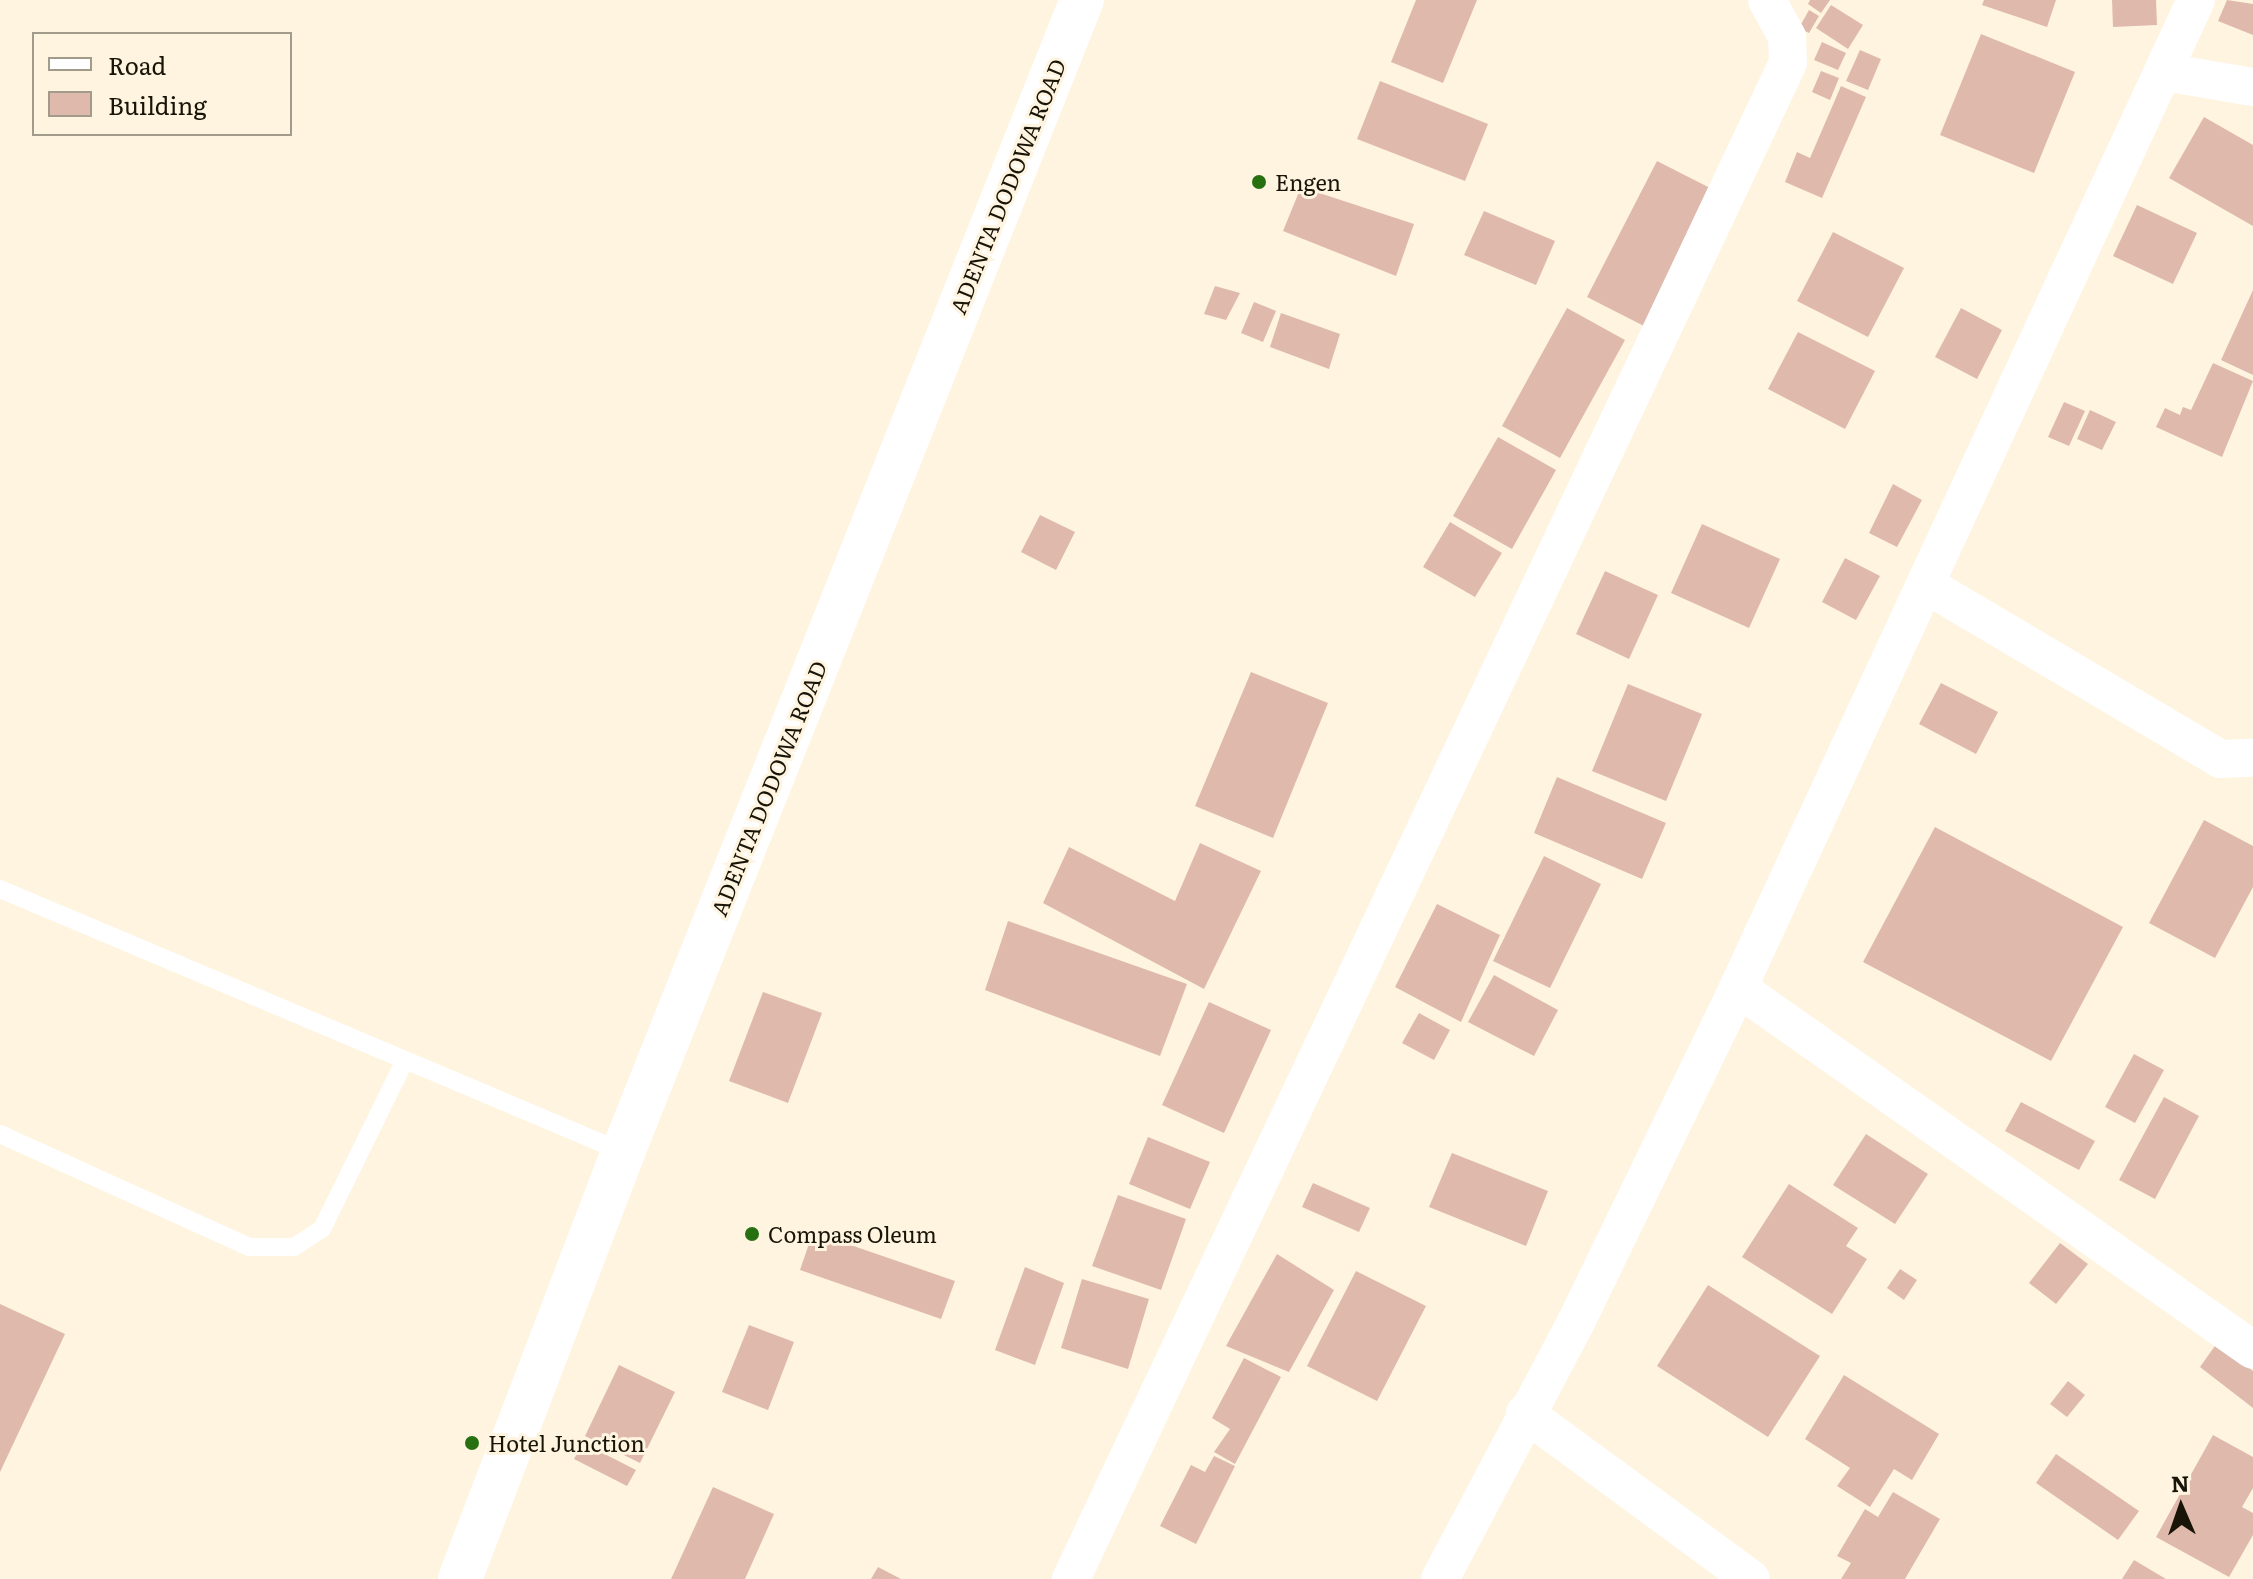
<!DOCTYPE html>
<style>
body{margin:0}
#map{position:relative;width:2253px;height:1579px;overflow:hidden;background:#fef4e0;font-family:Literata,serif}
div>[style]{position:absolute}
.building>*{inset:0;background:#dfbaac}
.service>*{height:18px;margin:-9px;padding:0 9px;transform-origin:9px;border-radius:9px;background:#fff}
.minor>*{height:38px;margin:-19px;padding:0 19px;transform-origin:19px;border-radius:19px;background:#fff}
.primary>*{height:44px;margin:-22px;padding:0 22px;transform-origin:22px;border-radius:22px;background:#fff}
.dots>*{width:22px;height:22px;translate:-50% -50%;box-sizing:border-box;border:4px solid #fef4e0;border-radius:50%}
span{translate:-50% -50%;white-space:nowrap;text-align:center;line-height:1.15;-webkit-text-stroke:6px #fef4e0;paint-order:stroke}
.poi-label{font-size:22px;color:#191408}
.left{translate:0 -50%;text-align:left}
.street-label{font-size:22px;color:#191408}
.legend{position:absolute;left:32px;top:32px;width:260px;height:104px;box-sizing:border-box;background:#fef4e0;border:2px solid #a29a8a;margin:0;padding:10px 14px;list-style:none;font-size:24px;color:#191408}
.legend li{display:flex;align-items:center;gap:16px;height:40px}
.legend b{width:40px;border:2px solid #a29a8a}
.north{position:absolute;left:2141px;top:1467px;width:80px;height:80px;-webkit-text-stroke:6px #fef4e0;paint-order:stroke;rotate:358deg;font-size:22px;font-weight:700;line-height:32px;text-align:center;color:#191408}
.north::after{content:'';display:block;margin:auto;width:28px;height:36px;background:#191408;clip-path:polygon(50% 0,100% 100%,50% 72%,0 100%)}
</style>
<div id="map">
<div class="building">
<i style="clip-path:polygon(1416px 0,1477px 0,1443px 83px,1391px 62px)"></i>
<i style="clip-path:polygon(1810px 0,1830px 0,1821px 13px,1808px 4px)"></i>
<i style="clip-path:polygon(1984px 0,2056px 0,2047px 27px,1982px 5px)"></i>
<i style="clip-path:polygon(2112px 0,2156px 0,2157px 25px,2113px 27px)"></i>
<i style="clip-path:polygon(2227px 0,2253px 4px,2253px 35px,2218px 21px)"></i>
<i style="clip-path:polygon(1831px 5px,1863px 25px,1848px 49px,1816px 28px)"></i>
<i style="clip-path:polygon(1809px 10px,1819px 16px,1809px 33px,1799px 28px)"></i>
<i style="clip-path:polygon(1981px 34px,2075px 72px,2034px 173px,1940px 135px)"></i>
<i style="clip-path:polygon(1822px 42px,1846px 53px,1838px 70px,1814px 60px)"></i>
<i style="clip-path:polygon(1860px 50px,1881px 59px,1868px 90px,1846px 81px)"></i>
<i style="clip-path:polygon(1821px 71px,1839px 78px,1830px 100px,1812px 92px)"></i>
<i style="clip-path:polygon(1380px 81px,1488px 124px,1465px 181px,1357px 139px)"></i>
<i style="clip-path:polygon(1841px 86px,1866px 97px,1822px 198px,1785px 182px,1797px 152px,1810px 158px)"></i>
<i style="clip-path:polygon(2204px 117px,2253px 145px,2253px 226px,2169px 178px)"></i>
<i style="clip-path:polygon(1657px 161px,1714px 190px,1644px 326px,1587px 297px)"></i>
<i style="clip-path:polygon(1301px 187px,1414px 224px,1396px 276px,1283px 231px)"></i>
<i style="clip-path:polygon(2137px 205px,2197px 233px,2173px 284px,2113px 256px)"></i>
<i style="clip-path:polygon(1484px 211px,1555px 241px,1536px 285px,1464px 255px)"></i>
<i style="clip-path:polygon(1833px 232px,1904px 268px,1868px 337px,1797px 301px)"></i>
<i style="clip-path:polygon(1215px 286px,1240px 293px,1226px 320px,1204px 314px)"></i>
<i style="clip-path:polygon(2253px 290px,2253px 375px,2221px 360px)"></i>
<i style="clip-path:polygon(1254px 302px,1276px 311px,1263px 342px,1241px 333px)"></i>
<i style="clip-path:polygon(1567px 308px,1625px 340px,1560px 458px,1502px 426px)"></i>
<i style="clip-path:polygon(1961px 308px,2002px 330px,1977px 379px,1935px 357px)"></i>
<i style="clip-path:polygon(1281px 313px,1340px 334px,1329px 369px,1270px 347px)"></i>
<i style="clip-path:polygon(1798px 332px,1875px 371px,1845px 429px,1768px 389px)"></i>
<i style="clip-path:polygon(2213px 363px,2253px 381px,2222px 457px,2156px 427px,2165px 408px,2180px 415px,2183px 407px,2191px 410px)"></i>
<i style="clip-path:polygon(2064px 402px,2085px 411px,2069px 446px,2048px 437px)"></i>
<i style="clip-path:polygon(2090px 410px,2116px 422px,2102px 450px,2077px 439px)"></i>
<i style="clip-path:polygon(1498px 437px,1556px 470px,1512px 549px,1453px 516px)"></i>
<i style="clip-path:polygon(1893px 484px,1922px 500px,1897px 547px,1869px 533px)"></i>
<i style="clip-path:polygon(1040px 515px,1075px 532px,1056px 570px,1021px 552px)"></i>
<i style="clip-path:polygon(1450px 522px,1502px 553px,1475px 597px,1423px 567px)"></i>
<i style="clip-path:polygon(1702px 524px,1780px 559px,1749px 628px,1671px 593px)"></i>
<i style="clip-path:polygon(1845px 558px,1880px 576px,1856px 620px,1822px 602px)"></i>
<i style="clip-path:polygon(1605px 571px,1658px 595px,1629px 659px,1576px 634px)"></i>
<i style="clip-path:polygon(1251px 672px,1328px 703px,1273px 838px,1195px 806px)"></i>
<i style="clip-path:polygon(1941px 683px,1998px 712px,1976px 754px,1919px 724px)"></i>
<i style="clip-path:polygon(1628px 684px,1702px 714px,1666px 801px,1592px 771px)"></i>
<i style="clip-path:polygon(1557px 777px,1666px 823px,1642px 879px,1534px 833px)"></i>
<i style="clip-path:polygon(2204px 820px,2253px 846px,2253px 887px,2215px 958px,2149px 923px)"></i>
<i style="clip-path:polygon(1935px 827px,2123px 927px,2051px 1061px,1863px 962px)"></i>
<i style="clip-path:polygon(1200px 843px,1261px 871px,1204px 989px,1043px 903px,1069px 847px,1175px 901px)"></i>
<i style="clip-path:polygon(1544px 856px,1601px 884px,1550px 988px,1493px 961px)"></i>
<i style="clip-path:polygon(1437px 904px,1500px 935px,1461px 1022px,1395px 987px)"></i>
<i style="clip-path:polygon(1008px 921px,1187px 984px,1160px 1056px,985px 990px)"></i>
<i style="clip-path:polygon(1494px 975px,1558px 1010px,1534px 1056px,1468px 1022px)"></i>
<i style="clip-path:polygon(763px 992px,822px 1013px,788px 1103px,729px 1081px)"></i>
<i style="clip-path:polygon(1209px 1002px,1271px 1030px,1224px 1133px,1162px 1105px)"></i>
<i style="clip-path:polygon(1419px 1013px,1450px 1030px,1434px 1060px,1402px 1043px)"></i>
<i style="clip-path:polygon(2134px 1054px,2164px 1070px,2135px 1123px,2105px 1107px)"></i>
<i style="clip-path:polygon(2164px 1097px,2199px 1116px,2155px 1199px,2119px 1180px)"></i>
<i style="clip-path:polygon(2021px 1102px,2095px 1141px,2079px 1170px,2005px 1131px)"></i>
<i style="clip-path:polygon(1866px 1134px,1928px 1174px,1895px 1224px,1833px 1185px)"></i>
<i style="clip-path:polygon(1148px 1137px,1210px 1162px,1190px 1209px,1129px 1184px)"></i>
<i style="clip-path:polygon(1452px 1153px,1548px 1191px,1526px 1246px,1429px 1207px)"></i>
<i style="clip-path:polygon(1313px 1183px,1370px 1208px,1359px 1232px,1302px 1207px)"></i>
<i style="clip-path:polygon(1789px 1184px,1858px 1228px,1846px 1246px,1867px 1259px,1832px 1314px,1742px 1257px)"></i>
<i style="clip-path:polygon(1118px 1195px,1186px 1219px,1161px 1290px,1092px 1266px)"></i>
<i style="clip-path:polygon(813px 1232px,955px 1281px,941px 1319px,800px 1270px)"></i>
<i style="clip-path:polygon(2060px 1243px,2088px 1264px,2056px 1304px,2029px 1283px)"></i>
<i style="clip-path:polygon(1277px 1254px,1334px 1290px,1289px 1372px,1226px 1346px)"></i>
<i style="clip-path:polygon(1025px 1267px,1064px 1283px,1035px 1365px,995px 1350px)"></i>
<i style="clip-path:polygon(1900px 1269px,1917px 1280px,1904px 1300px,1887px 1288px)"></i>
<i style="clip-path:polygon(1356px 1271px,1426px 1306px,1377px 1401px,1307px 1366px)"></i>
<i style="clip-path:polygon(1082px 1279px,1149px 1299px,1128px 1369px,1061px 1348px)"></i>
<i style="clip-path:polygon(1708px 1285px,1820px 1356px,1768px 1437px,1657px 1366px)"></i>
<i style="clip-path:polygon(0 1304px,65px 1334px,0 1472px)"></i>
<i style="clip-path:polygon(749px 1325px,794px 1342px,768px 1410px,722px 1392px)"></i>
<i style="clip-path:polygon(2217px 1343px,2253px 1371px,2253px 1408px,2200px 1367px)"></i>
<i style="clip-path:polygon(1244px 1358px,1281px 1377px,1235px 1464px,1214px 1452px,1230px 1429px,1212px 1418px)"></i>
<i style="clip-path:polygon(619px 1365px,675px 1392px,640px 1463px,585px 1436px)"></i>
<i style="clip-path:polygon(1844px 1375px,1939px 1434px,1912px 1480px,1894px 1469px,1870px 1507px,1837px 1486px,1850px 1468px,1805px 1439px)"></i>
<i style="clip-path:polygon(2068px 1381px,2085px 1395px,2067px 1417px,2050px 1404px)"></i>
<i style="clip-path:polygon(2213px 1435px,2253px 1457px,2253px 1488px,2242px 1507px,2253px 1513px,2253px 1535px,2229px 1577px,2156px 1537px)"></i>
<i style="clip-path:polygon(583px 1443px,636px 1470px,627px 1486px,574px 1459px)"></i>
<i style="clip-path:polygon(2056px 1454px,2139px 1511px,2118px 1540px,2036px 1483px)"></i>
<i style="clip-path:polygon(1214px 1456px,1235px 1466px,1196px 1544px,1160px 1526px,1191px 1465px,1205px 1472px)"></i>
<i style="clip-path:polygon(713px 1487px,774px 1514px,745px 1579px,671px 1579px)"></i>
<i style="clip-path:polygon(1893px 1492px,1940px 1519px,1905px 1579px,1841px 1579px,1851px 1563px,1837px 1556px,1865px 1509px,1878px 1517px)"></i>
<i style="clip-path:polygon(2134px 1560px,2166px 1579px,2122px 1579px)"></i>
<i style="clip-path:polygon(878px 1567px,901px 1579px,871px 1579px)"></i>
</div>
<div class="service">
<i style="left:0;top:889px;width:676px;rotate:22.89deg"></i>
<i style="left:0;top:1134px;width:273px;rotate:24.4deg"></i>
<i style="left:249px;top:1247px;width:45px"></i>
<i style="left:294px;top:1247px;width:33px;rotate:-33deg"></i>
<i style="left:322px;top:1229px;width:188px;rotate:-63.8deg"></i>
</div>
<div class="minor">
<i style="left:2164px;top:72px;width:90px;rotate:9.6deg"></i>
<i style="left:1928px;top:586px;width:339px;rotate:30.6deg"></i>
<i style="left:2220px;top:759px;width:33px;rotate:-2deg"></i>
<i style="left:1738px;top:988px;width:629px;rotate:35.1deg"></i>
<i style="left:1525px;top:1413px;width:280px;rotate:36.3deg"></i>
<i style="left:1071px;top:1579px;width:1677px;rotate:-64.69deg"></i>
<i style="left:1788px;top:63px;width:26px;rotate:-92deg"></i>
<i style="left:1787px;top:37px;width:42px;rotate:-118.4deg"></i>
<i style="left:1440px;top:1579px;width:293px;rotate:-62.1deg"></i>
<i style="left:1577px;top:1320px;width:369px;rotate:-64.1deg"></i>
<i style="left:1738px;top:988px;width:1089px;rotate:-65.13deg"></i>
</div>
<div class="primary">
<i style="left:460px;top:1579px;width:457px;rotate:-69.1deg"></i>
<i style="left:623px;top:1152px;width:1240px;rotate:-68.28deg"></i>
</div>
<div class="dots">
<i style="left:1259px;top:182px;background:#277011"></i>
<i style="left:752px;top:1234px;background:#277011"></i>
<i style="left:472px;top:1443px;background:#277011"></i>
</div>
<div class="poi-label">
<span class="left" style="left:1275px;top:182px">Engen</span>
<span class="left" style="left:768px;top:1234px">Compass Oleum</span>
<span class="left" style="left:488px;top:1443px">Hotel Junction</span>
</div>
<div class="street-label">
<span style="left:1007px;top:186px;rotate:-68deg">ADENTA DODOWA ROAD</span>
<span style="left:768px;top:788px;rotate:-68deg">ADENTA DODOWA ROAD</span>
</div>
<ul class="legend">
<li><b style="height:10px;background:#fff"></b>Road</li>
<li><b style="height:22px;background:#dfbaac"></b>Building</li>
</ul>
<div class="north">N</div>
</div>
